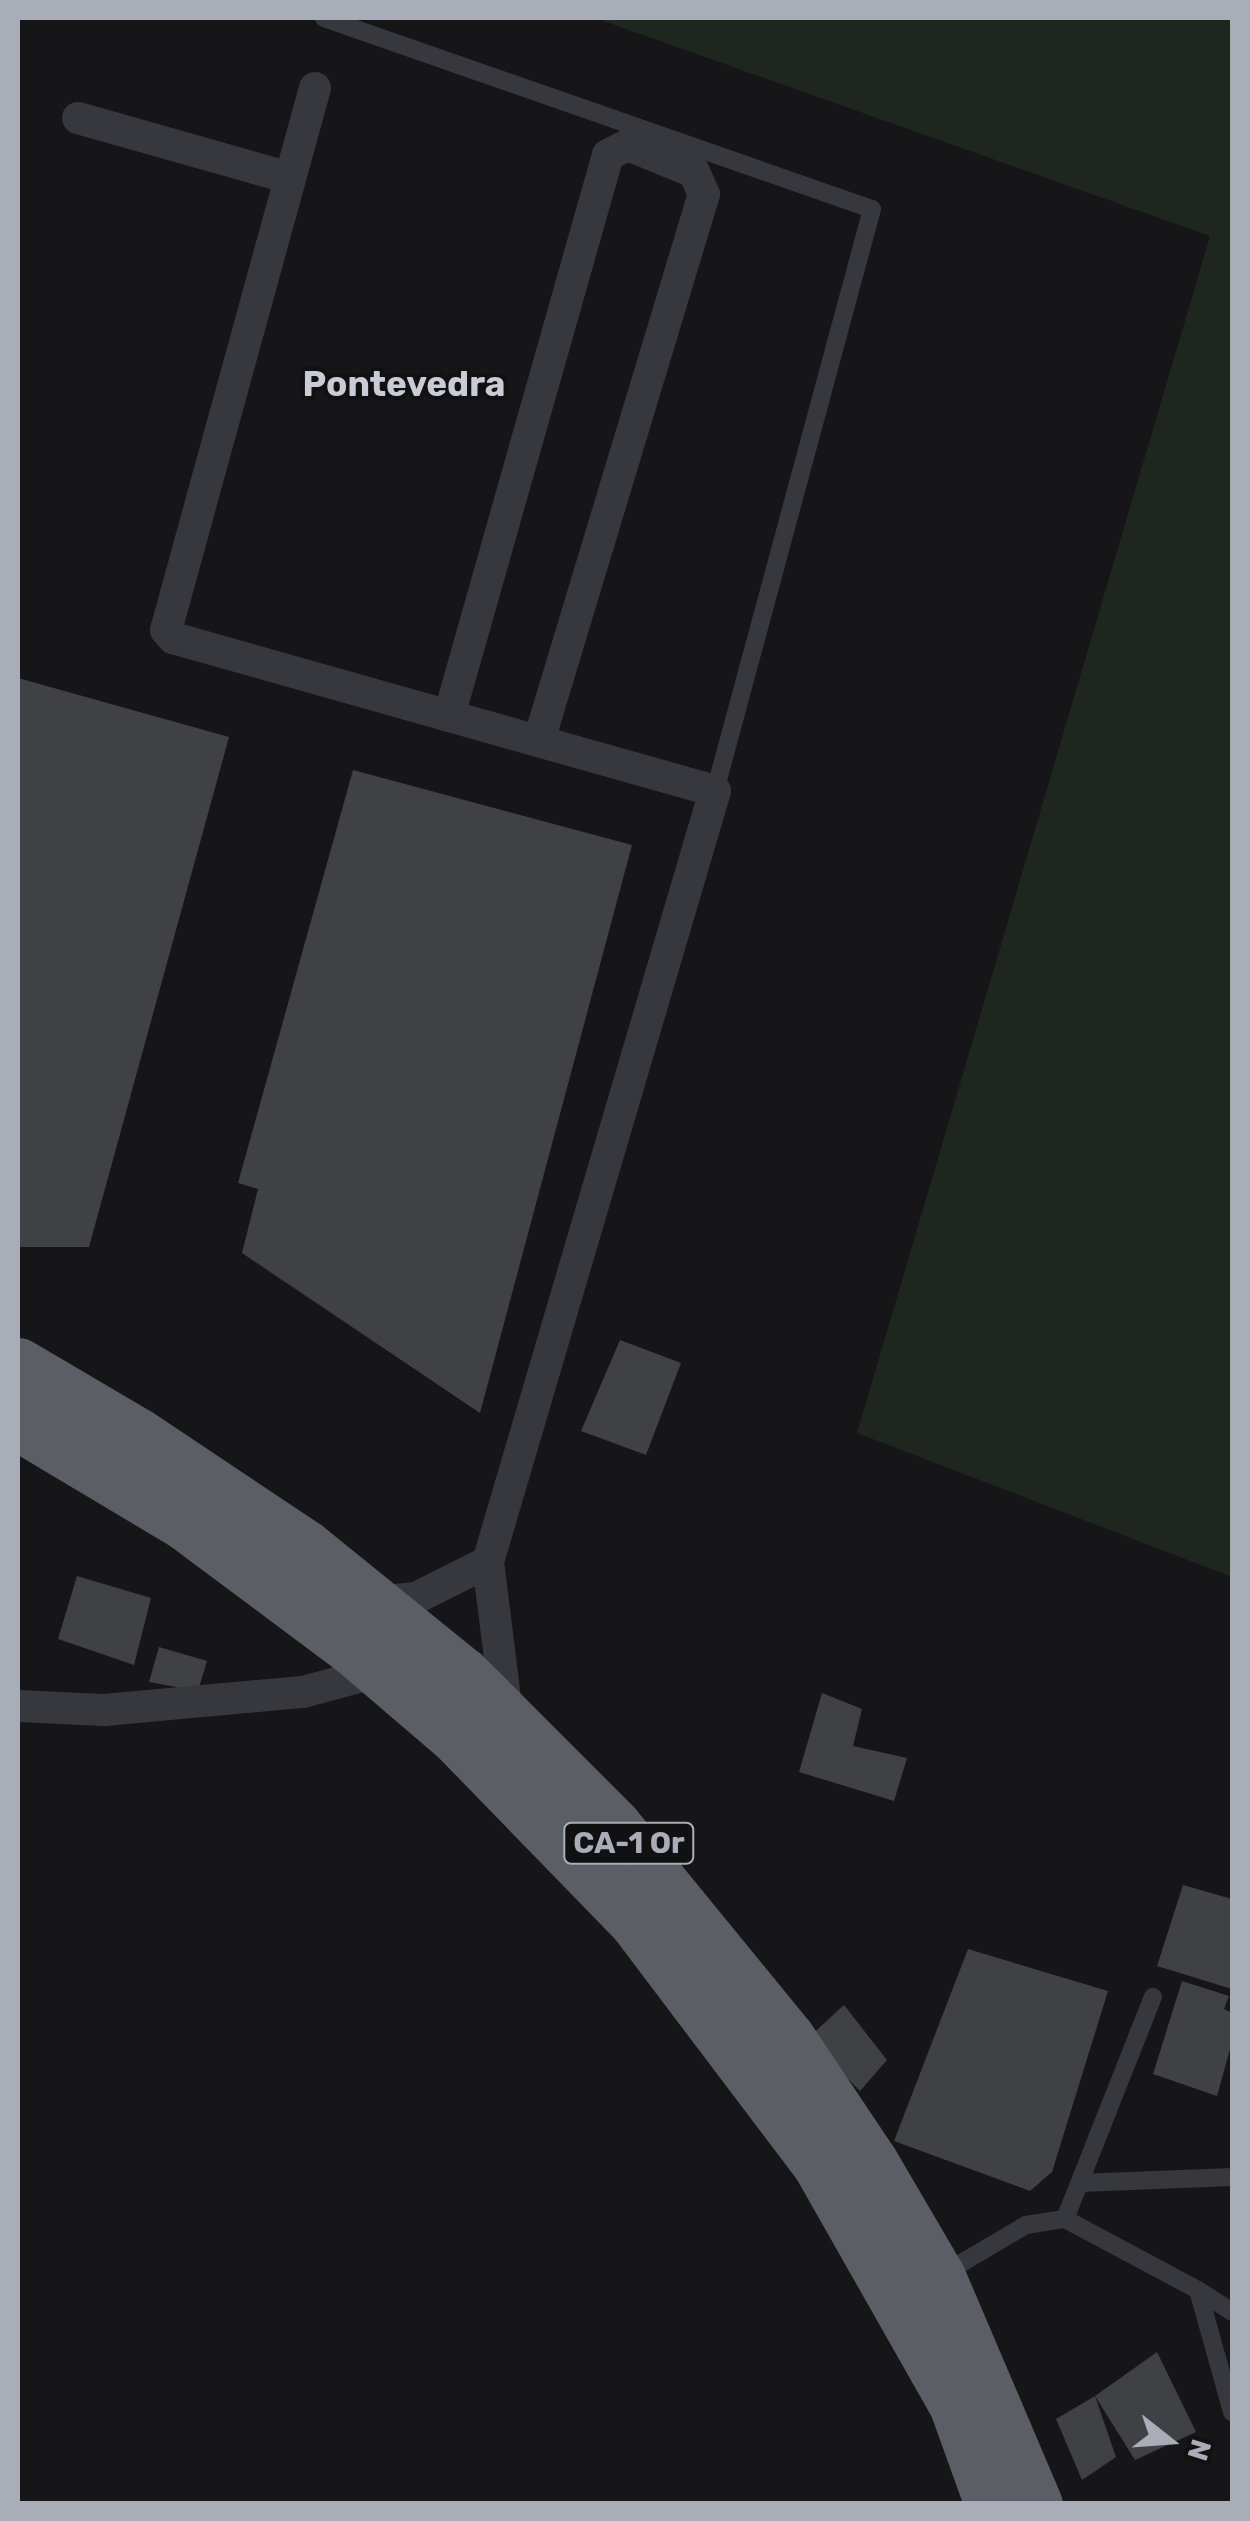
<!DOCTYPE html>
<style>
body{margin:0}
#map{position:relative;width:1250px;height:2521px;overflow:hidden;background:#161618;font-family:Rubik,sans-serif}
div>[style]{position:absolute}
.green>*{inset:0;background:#1e261f}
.building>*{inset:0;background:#404145}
.service>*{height:18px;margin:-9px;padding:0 9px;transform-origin:9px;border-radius:9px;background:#37383d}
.minor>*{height:32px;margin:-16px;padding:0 16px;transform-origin:16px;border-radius:16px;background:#37383d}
.trunk>*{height:55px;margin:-27.5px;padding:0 27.5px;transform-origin:27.5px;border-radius:27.5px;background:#5b5e65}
span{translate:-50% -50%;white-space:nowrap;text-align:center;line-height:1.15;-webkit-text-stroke:8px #111113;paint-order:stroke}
.shield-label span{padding:2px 8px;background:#111113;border:2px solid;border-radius:8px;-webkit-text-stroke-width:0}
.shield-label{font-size:30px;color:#a8adb8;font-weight:700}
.neighbourhood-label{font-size:35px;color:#c9ccd4;font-weight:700}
.frame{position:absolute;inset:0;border:20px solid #a8adb8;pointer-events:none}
.north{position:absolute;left:1120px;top:2391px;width:100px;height:100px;-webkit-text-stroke:8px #111113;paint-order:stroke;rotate:107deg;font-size:28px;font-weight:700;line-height:40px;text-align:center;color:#a8adb8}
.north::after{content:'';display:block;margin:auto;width:35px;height:45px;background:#a8adb8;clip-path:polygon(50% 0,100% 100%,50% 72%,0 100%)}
</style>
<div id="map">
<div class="green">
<i style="clip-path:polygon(595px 18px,1232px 18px,1232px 1577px,857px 1433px,1210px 236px)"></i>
</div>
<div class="building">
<i style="clip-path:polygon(18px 678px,229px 737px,89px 1247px,18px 1247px)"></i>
<i style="clip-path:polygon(353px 770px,632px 845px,480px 1413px,242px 1253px,258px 1189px,238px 1183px)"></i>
<i style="clip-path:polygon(620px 1340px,681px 1363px,646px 1455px,581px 1431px)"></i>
<i style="clip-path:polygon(77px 1576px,151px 1598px,134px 1665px,58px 1639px)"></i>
<i style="clip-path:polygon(159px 1647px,207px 1661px,198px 1691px,149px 1682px)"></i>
<i style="clip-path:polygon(822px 1693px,862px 1709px,853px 1746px,907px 1758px,894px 1801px,799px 1772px)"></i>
<i style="clip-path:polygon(1183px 1885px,1232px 1899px,1232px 1989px,1157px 1966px)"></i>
<i style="clip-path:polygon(968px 1949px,1108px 1991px,1052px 2172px,1030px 2191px,894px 2141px)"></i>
<i style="clip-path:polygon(1182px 1981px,1229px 1996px,1224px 2009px,1232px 2013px,1232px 2042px,1217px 2096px,1153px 2074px)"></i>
<i style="clip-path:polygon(844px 2005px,887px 2060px,860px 2091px,808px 2038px)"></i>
<i style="clip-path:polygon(1157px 2352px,1196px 2432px,1135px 2460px,1095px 2396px)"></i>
<i style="clip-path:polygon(1095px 2396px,1116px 2457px,1082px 2480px,1056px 2419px)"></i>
</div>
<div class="service">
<i style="left:324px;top:18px;width:580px;rotate:19.22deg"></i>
<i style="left:872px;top:209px;width:603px;rotate:105.1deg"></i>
<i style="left:1080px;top:2183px;width:152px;rotate:-2.3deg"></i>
<i style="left:1065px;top:2219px;width:239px;rotate:-68.4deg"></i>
<i style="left:943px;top:2274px;width:96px;rotate:-30.6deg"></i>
<i style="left:1026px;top:2225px;width:39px;rotate:-9deg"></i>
<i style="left:1065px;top:2219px;width:151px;rotate:28.1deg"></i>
<i style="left:1198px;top:2290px;width:127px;rotate:74.4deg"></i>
<i style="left:1198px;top:2290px;width:40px;rotate:32.9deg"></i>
</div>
<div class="minor">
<i style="left:315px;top:88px;width:562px;rotate:105.37deg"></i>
<i style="left:166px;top:630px;width:11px;rotate:49deg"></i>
<i style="left:173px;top:638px;width:563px;rotate:15.76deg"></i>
<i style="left:715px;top:791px;width:804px;rotate:106.41deg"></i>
<i style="left:488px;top:1562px;width:154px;rotate:82.9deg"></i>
<i style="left:78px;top:118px;width:217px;rotate:15.8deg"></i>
<i style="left:449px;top:716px;width:583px;rotate:-74.18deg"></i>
<i style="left:608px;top:155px;width:22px;rotate:-27deg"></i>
<i style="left:628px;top:145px;width:71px;rotate:22.2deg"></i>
<i style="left:694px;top:172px;width:24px;rotate:66deg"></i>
<i style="left:704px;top:194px;width:570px;rotate:106.81deg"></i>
<i style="left:375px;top:1602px;width:41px;rotate:-5.6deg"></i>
<i style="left:416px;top:1598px;width:80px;rotate:-26.6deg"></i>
<i style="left:18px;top:1706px;width:86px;rotate:2.7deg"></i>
<i style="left:104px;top:1710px;width:200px;rotate:-5.2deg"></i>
<i style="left:303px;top:1692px;width:81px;rotate:-15.1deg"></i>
</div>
<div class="trunk">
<i style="left:18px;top:1365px;width:138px;rotate:30.5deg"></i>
<i style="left:137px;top:1435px;width:202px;rotate:33.7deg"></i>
<i style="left:305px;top:1547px;width:203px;rotate:39deg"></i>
<i style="left:463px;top:1675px;width:212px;rotate:45deg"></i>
<i style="left:613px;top:1825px;width:276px;rotate:50.7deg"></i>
<i style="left:788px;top:2039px;width:149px;rotate:56.2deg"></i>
<i style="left:871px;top:2163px;width:132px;rotate:59.6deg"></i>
<i style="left:938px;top:2277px;width:247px;rotate:66.9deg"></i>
<i style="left:18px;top:1423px;width:193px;rotate:30.8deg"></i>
<i style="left:184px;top:1522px;width:209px;rotate:36.7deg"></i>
<i style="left:352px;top:1647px;width:137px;rotate:40.6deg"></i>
<i style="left:456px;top:1736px;width:257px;rotate:45.8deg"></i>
<i style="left:635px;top:1920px;width:305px;rotate:52.9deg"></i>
<i style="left:819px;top:2163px;width:277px;rotate:60.4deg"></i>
<i style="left:956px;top:2404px;width:106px;rotate:70.2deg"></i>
</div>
<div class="shield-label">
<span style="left:629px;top:1843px">CA-1 Or</span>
</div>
<div class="neighbourhood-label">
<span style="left:404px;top:384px">Pontevedra</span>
</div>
<div class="frame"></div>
<div class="north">N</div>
</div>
